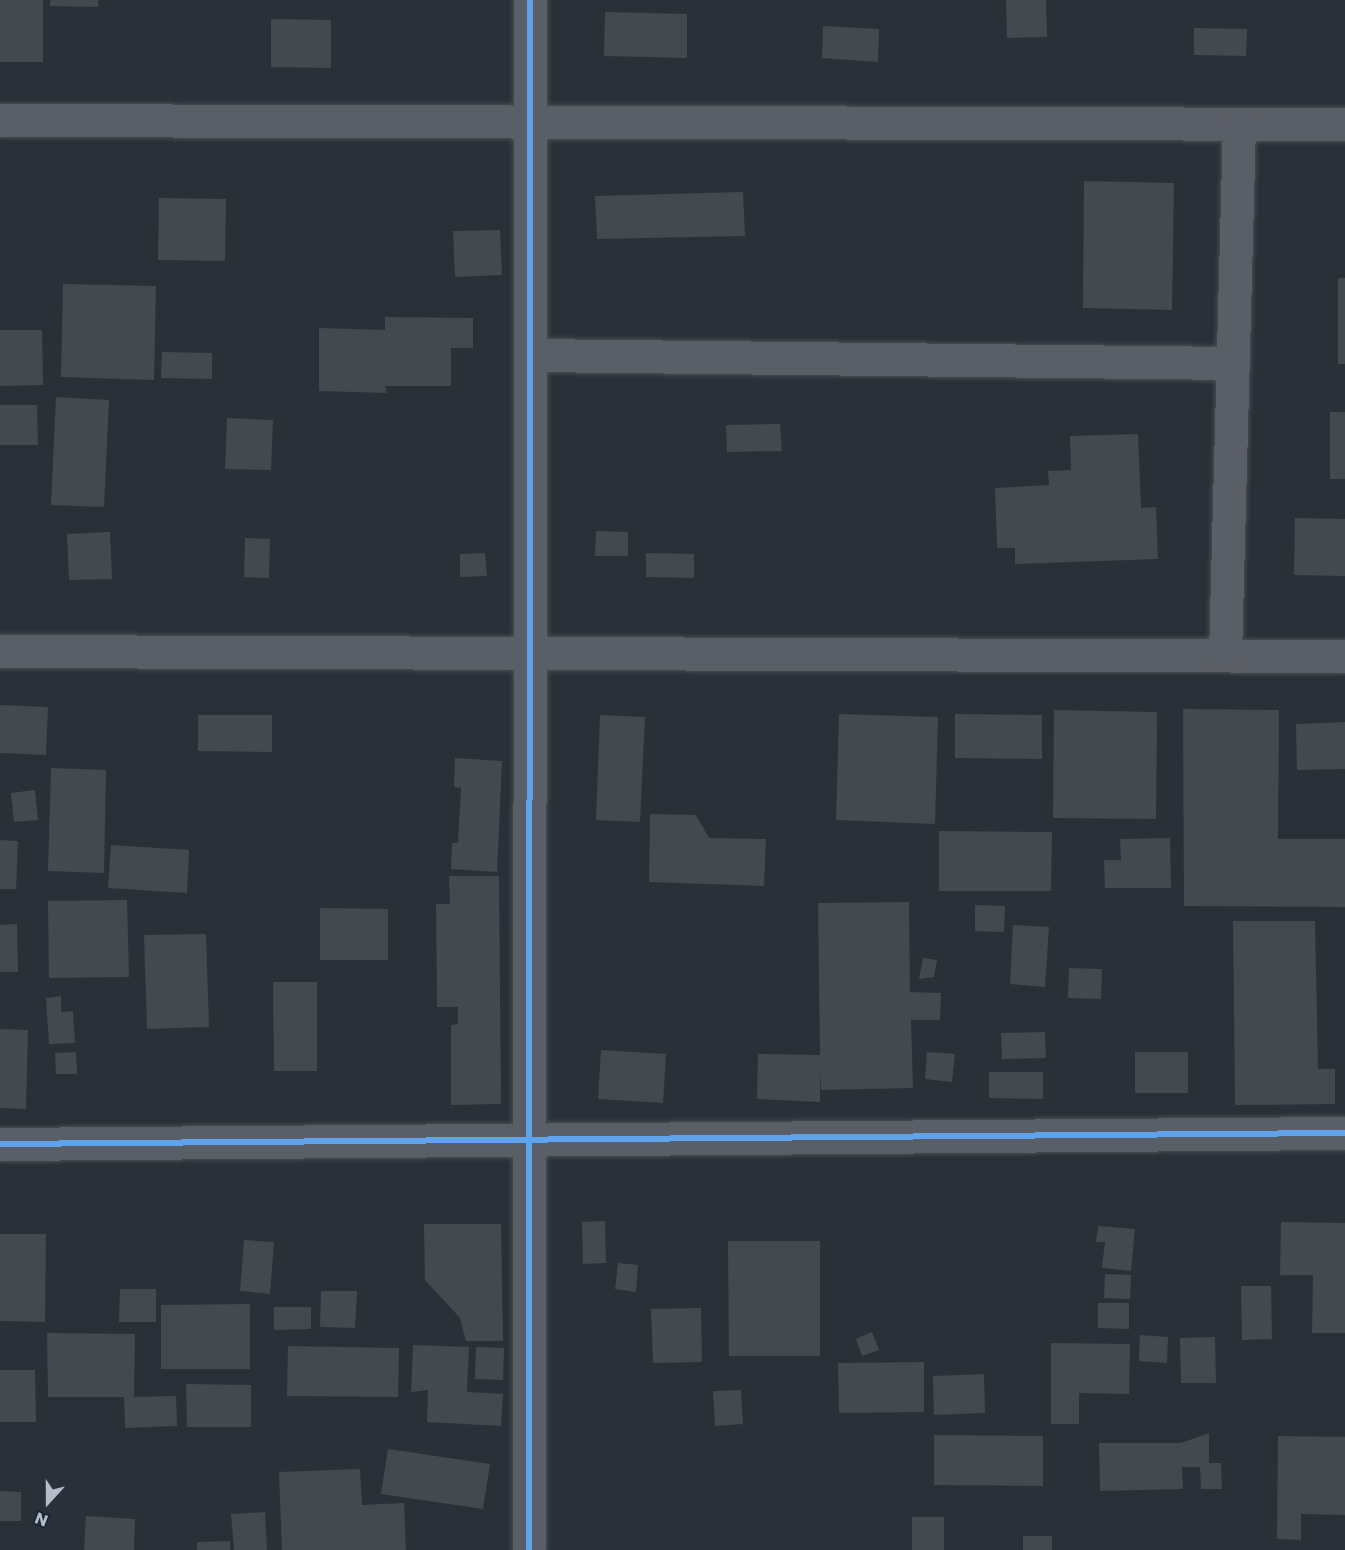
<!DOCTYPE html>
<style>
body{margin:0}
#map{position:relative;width:1345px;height:1550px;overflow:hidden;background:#2a3038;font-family:Poppins,sans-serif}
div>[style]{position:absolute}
.building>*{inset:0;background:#444950}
.roads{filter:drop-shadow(0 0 2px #484c53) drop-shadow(0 0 2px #484c53)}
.minor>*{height:33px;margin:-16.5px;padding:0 16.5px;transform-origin:16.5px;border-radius:16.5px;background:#5a5e66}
.cycleway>*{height:6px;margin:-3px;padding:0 3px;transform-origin:3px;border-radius:3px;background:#60a3ed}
span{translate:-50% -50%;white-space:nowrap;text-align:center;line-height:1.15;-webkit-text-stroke:4.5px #1d2633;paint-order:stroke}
.north{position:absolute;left:18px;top:1472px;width:60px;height:60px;-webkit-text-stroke:4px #1d2633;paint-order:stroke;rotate:201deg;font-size:16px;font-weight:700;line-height:24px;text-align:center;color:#b4bcc9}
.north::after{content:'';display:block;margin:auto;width:21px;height:27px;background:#b4bcc9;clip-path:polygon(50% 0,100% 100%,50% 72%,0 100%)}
</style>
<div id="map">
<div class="building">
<i style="clip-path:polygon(0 0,43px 0,43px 62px,0 62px)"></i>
<i style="clip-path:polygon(50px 0,98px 0,98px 7px,50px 6px)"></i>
<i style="clip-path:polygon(1006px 0,1046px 0,1047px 37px,1007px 38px)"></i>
<i style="clip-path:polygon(605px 12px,687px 14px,687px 58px,604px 56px)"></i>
<i style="clip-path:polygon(271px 19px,331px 20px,331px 68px,271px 67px)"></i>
<i style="clip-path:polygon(823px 26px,879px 29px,878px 62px,822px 58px)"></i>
<i style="clip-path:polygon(1194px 28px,1247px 29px,1246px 56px,1194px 55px)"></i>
<i style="clip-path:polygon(1084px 181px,1174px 183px,1172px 310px,1083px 308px)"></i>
<i style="clip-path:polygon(743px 192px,745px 236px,597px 239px,595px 196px)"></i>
<i style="clip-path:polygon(159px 198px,226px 199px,225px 261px,158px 260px)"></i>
<i style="clip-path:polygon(500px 230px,502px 275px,455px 277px,453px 231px)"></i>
<i style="clip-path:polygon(1338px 278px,1345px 278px,1345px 364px,1338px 364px)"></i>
<i style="clip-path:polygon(63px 284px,156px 286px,154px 380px,61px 377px)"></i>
<i style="clip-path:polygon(385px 317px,473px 318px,473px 348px,451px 348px,451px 386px,385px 386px,387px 393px,319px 391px,319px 328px,385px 330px)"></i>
<i style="clip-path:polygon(0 330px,42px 330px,43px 385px,0 386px)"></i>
<i style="clip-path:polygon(162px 352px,212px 353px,212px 379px,161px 378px)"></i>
<i style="clip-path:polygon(56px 397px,109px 400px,104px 507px,51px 505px)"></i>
<i style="clip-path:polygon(0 405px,37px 405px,38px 445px,0 445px)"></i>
<i style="clip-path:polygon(1330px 412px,1345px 412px,1345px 479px,1330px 479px)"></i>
<i style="clip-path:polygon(227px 418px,273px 420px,271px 470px,225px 469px)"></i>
<i style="clip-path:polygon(780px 424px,782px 451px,727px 452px,726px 425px)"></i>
<i style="clip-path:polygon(1138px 434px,1141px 508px,1156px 507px,1158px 559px,1015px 564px,1015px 548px,997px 548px,995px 488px,1049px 485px,1048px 471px,1071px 470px,1070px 436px)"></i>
<i style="clip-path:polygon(1295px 518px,1345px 519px,1345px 576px,1294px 575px)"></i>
<i style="clip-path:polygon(596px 531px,628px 532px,628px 556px,595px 556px)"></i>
<i style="clip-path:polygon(110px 532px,112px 579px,69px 580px,67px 534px)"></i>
<i style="clip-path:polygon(245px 538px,270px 539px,269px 578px,244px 577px)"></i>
<i style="clip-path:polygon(485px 553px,487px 576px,460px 577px,460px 554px)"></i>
<i style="clip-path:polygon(646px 553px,694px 554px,694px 578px,646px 577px)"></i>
<i style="clip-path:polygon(0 705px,48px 707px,46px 755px,0 753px)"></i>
<i style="clip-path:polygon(1183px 709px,1279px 710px,1278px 839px,1345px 839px,1345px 907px,1184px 906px)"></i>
<i style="clip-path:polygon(1054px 710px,1157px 712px,1156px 819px,1053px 818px)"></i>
<i style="clip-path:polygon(839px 714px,938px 717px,935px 824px,836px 820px)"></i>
<i style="clip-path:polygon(955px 714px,1042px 715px,1042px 759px,955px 758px)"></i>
<i style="clip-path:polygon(198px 715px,272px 715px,272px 752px,198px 751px)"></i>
<i style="clip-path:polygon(600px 715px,645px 717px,640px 822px,596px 820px)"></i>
<i style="clip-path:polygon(1345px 722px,1345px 769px,1297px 770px,1296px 724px)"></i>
<i style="clip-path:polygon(455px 758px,502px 761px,497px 872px,451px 869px,452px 843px,458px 843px,461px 788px,454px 787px)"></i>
<i style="clip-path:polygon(51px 768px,106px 770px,104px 873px,48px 871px)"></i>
<i style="clip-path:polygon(35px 790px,38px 820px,14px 822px,11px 793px)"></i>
<i style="clip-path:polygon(650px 814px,696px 815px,709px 838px,766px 839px,764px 886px,649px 882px)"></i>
<i style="clip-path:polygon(939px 831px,1052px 832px,1051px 891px,939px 891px)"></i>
<i style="clip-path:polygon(1170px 838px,1171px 888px,1105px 888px,1104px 860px,1121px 860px,1120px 839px)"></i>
<i style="clip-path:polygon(0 840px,18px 841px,16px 889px,0 889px)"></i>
<i style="clip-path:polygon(111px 845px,189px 850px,187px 893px,108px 888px)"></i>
<i style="clip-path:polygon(449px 876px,499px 876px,501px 1104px,451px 1105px,451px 1025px,458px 1024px,458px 1007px,437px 1007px,436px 904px,450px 904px)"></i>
<i style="clip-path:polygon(127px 900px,129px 977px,49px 978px,48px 901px)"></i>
<i style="clip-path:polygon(909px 902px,910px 992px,941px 993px,940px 1020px,911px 1020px,913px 1088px,821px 1090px,820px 1070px,820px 1102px,757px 1099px,758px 1054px,820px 1055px,818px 903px)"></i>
<i style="clip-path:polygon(975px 905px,1005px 906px,1004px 932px,975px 931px)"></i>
<i style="clip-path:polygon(320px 908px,388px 909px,388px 960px,320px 960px)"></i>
<i style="clip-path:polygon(1233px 921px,1315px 921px,1318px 1069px,1335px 1069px,1335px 1104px,1235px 1105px)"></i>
<i style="clip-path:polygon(17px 924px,18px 972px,0 972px,0 925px)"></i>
<i style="clip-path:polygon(1013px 925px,1049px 927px,1045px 987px,1010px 984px)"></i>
<i style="clip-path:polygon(206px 934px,209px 1027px,147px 1029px,144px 935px)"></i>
<i style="clip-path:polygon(923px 958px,937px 960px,934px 977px,919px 979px)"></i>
<i style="clip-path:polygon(1069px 968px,1102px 969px,1101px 999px,1068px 998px)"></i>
<i style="clip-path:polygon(273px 982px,317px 982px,317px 1071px,274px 1071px)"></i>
<i style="clip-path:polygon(61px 996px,61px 1012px,73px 1011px,75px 1043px,49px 1044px,46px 998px)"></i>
<i style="clip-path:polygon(0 1029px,28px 1030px,26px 1109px,0 1108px)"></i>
<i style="clip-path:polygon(1045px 1032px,1046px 1058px,1002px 1059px,1001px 1033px)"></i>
<i style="clip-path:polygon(601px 1050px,666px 1054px,663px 1103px,598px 1099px)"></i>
<i style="clip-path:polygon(76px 1052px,77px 1074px,56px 1074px,55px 1053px)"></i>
<i style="clip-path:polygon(927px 1052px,955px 1054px,952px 1082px,925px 1079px)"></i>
<i style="clip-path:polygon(1135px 1052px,1188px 1052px,1188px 1093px,1135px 1093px)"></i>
<i style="clip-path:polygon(989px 1072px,1043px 1072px,1043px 1099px,989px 1098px)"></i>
<i style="clip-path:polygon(605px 1221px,606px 1263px,583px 1264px,582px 1222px)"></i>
<i style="clip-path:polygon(1281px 1222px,1345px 1223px,1345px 1333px,1312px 1333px,1313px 1275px,1280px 1275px)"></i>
<i style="clip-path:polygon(424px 1224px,501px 1224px,503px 1341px,466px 1341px,460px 1318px,425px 1280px)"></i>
<i style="clip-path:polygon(1098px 1226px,1135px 1229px,1131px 1271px,1102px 1268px,1105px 1242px,1096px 1242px)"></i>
<i style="clip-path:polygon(0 1234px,46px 1234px,45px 1322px,0 1321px)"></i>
<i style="clip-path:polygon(244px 1240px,274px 1242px,270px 1294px,240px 1291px)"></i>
<i style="clip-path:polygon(728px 1241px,820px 1241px,820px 1356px,729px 1356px)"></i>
<i style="clip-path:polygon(618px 1263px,638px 1265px,636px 1292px,615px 1289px)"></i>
<i style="clip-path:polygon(1105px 1274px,1131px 1275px,1130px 1299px,1104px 1298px)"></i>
<i style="clip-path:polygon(1241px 1286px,1271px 1286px,1272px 1339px,1242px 1340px)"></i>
<i style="clip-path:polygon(120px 1289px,156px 1289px,156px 1322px,119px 1322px)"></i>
<i style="clip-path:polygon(321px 1291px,357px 1291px,355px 1328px,320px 1327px)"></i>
<i style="clip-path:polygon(1098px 1303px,1129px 1303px,1129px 1329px,1098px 1328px)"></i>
<i style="clip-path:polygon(250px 1304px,250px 1369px,161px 1369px,161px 1305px)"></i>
<i style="clip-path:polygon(274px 1307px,311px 1307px,311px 1329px,274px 1330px)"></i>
<i style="clip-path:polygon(701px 1308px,702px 1362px,653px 1363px,651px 1309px)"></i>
<i style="clip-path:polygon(872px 1332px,879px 1350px,862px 1356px,856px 1339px)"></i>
<i style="clip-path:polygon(47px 1333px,135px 1334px,134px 1397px,176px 1396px,177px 1426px,125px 1428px,124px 1397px,48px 1397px)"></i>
<i style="clip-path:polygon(1140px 1335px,1168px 1337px,1167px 1363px,1139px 1361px)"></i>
<i style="clip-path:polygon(1215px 1337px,1216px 1383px,1181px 1383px,1180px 1338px)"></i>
<i style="clip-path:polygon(1051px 1343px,1130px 1344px,1129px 1394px,1079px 1393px,1079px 1424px,1051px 1424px)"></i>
<i style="clip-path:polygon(413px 1345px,469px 1347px,467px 1392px,503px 1394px,501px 1426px,427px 1422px,428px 1390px,411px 1392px)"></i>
<i style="clip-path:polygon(288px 1346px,399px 1348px,398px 1397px,287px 1396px)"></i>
<i style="clip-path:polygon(476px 1347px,504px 1348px,503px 1380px,475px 1379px)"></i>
<i style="clip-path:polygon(924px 1362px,924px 1412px,839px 1413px,838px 1363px)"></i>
<i style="clip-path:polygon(0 1370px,35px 1370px,36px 1422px,0 1422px)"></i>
<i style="clip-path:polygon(984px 1374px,985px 1413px,934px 1415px,933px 1376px)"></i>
<i style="clip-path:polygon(186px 1384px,251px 1385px,251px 1427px,187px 1427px)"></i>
<i style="clip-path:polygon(741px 1390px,743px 1424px,715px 1426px,713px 1391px)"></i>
<i style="clip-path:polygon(1209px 1433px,1209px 1463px,1221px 1463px,1222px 1489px,1201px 1489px,1200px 1467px,1182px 1467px,1183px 1489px,1100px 1491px,1099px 1443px,1181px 1443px)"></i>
<i style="clip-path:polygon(934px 1435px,1043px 1436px,1043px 1486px,934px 1485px)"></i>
<i style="clip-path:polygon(1278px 1436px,1345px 1437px,1345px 1515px,1301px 1514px,1301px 1540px,1277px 1539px)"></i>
<i style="clip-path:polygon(388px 1449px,490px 1464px,483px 1509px,381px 1494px)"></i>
<i style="clip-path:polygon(360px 1469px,362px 1505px,404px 1503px,406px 1550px,282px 1550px,279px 1472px)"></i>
<i style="clip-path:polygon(0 1491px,21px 1492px,21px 1521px,0 1521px)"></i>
<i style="clip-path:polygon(265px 1512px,267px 1550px,234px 1550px,231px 1514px)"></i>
<i style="clip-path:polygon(86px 1516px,135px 1519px,134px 1550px,84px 1550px)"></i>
<i style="clip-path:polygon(912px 1517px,944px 1517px,944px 1550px,912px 1550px)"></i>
<i style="clip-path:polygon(1023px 1536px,1052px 1536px,1052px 1550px,1023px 1550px)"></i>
<i style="clip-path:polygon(230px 1541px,230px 1550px,197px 1550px,197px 1542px)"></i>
</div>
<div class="roads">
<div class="minor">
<i style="left:0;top:120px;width:1345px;rotate:0.17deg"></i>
<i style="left:530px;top:355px;width:703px;rotate:0.65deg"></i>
<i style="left:0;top:651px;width:1345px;rotate:0.21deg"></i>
<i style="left:1225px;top:655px;width:531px;rotate:-88.49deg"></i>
<i style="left:0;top:1144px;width:1345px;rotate:-0.47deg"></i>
<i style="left:529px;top:1550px;width:1550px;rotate:-89.96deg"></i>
</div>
</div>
<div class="cycleway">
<i style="left:0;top:1144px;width:1345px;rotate:-0.47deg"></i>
<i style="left:529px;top:1550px;width:1550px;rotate:-89.96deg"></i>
</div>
<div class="north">N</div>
</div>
